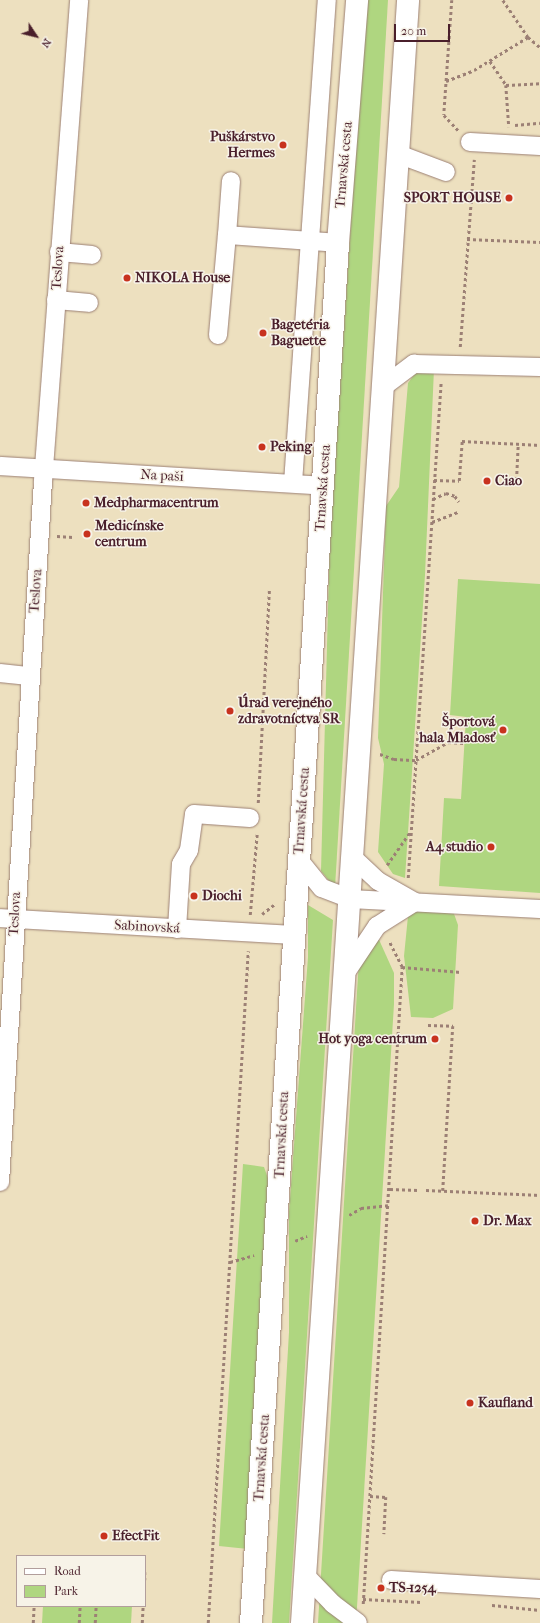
<!DOCTYPE html>
<meta charset="utf-8">
<style>
body{margin:0}
#map{position:relative;width:540px;height:1623px;overflow:hidden;background:#ede0bf;font-family:"IM FELL French Canon",serif}
div>[style]{position:absolute}
.green>*{inset:0;background:#afd680}
.path>*{height:2.5px;margin-top:-1.25px;transform-origin:0;background:repeating-linear-gradient(90deg,#9c8075 0 3px,transparent 0 6px)}
.roads{filter:drop-shadow(0 0 1px #9c8075) drop-shadow(0 0 1px #9c8075)}
.minor>*{height:18px;margin:-9px;padding:0 9px;transform-origin:9px;border-radius:9px;background:#fff}
.major>*{height:22px;margin:-11px;padding:0 11px;transform-origin:11px;border-radius:11px;background:#fff}
.dots>*{width:11px;height:11px;translate:-50% -50%;box-sizing:border-box;border:2px solid #f7f3e8;border-radius:50%}
span{translate:-50% -50%;white-space:nowrap;text-align:center;line-height:1.15;-webkit-text-stroke:3px #f7f3e8;paint-order:stroke}
.poi-label{font-size:14px;color:#4a1f2b;font-weight:700}
.right{translate:-100% -50%;text-align:right}
.left{translate:0 -50%;text-align:left}
.street-label{font-size:14px;color:#4a1f2b}
.legend{position:absolute;left:16px;top:1555px;width:130px;height:52px;box-sizing:border-box;background:#f7f3e8;border:1px solid #b29e9c;margin:0;padding:5px 7px;list-style:none;font-size:12px;color:#4a1f2b}
.legend li{display:flex;align-items:center;gap:8px;height:20px}
.legend b{width:20px;border:1px solid #b29e9c}
.north{position:absolute;left:16px;top:16px;width:40px;height:40px;-webkit-text-stroke:3px #f7f3e8;paint-order:stroke;rotate:125deg;font-size:11px;font-weight:700;line-height:16px;text-align:center;color:#4a1f2b}
.north::after{content:'';display:block;margin:auto;width:14px;height:18px;background:#4a1f2b;clip-path:polygon(50% 0,100% 100%,50% 72%,0 100%)}
.scale{position:absolute;left:394px;top:24px;width:56px;height:18px;box-sizing:border-box;border:2px solid #4a1f2b;border-top:0;padding-left:5px;font-size:12px;line-height:14px;white-space:nowrap;color:#4a1f2b;-webkit-text-stroke:3px #f7f3e8;paint-order:stroke}
</style>
<div id="map">
<div class="green">
<i style="clip-path:polygon(366px 0,388px 0,335px 888px,321px 871px,330px 534px)"></i>
<i style="clip-path:polygon(434px 369px,425px 575px,405px 878px,393px 874px,378px 852px,384px 764px,378px 738px,386px 506px,399px 487px,408px 383px,417px 371px)"></i>
<i style="clip-path:polygon(458px 579px,540px 584px,540px 893px,439px 886px,444px 798px,461px 799px,463px 767px,466px 717px,450px 715px)"></i>
<i style="clip-path:polygon(308px 905px,333px 920px,289px 1623px,272px 1623px,289px 1332px,289px 1212px,308px 957px)"></i>
<i style="clip-path:polygon(417px 907px,453px 911px,458px 925px,453px 1009px,433px 1018px,411px 1017px,404px 956px,408px 916px)"></i>
<i style="clip-path:polygon(376px 933px,394px 973px,394px 1004px,356px 1623px,318px 1623px,359px 960px)"></i>
<i style="clip-path:polygon(243px 1164px,264px 1167px,270px 1184px,248px 1549px,219px 1546px)"></i>
<i style="clip-path:polygon(43px 1606px,132px 1606px,131px 1623px,42px 1623px)"></i>
</div>
<div class="path">
<i style="left:452px;top:0;width:115px;rotate:94deg"></i>
<i style="left:444px;top:115px;width:21px;rotate:47deg"></i>
<i style="left:503px;top:0;width:45px;rotate:56deg"></i>
<i style="left:528px;top:37px;width:16px;rotate:40deg"></i>
<i style="left:490px;top:61px;width:29px;rotate:56deg"></i>
<i style="left:506px;top:85px;width:42px;rotate:85.9deg"></i>
<i style="left:446px;top:81px;width:30px;rotate:-21deg"></i>
<i style="left:474px;top:70px;width:63px;rotate:-31.4deg"></i>
<i style="left:506px;top:85px;width:34px;rotate:-3deg"></i>
<i style="left:515px;top:125px;width:25px;rotate:-5deg"></i>
<i style="left:467px;top:239px;width:73px;rotate:2.4deg"></i>
<i style="left:460px;top:347px;width:188px;rotate:-85.7deg"></i>
<i style="left:434px;top:480px;width:25px;rotate:2deg"></i>
<i style="left:459px;top:481px;width:40px;rotate:-85.7deg"></i>
<i style="left:462px;top:441px;width:78px;rotate:2.9deg"></i>
<i style="left:516px;top:486px;width:42px;rotate:-87.3deg"></i>
<i style="left:433px;top:499px;width:14px;rotate:-25deg"></i>
<i style="left:446px;top:493px;width:9px;rotate:18deg"></i>
<i style="left:455px;top:496px;width:7px;rotate:56deg"></i>
<i style="left:432px;top:522px;width:28px;rotate:-21deg"></i>
<i style="left:57px;top:536px;width:16px;rotate:4deg"></i>
<i style="left:380px;top:754px;width:15px;rotate:20deg"></i>
<i style="left:394px;top:759px;width:22px;rotate:3deg"></i>
<i style="left:416px;top:760px;width:37px;rotate:-29deg"></i>
<i style="left:448px;top:742px;width:16px;rotate:4deg"></i>
<i style="left:258px;top:803px;width:213px;rotate:-87deg"></i>
<i style="left:387px;top:865px;width:40px;rotate:-55.1deg"></i>
<i style="left:408px;top:878px;width:497px;rotate:-86.2deg"></i>
<i style="left:262px;top:914px;width:16px;rotate:-38deg"></i>
<i style="left:250px;top:915px;width:81px;rotate:-85.1deg"></i>
<i style="left:402px;top:967px;width:59px;rotate:4.8deg"></i>
<i style="left:428px;top:1025px;width:25px;rotate:2deg"></i>
<i style="left:453px;top:1026px;width:165px;rotate:93.5deg"></i>
<i style="left:390px;top:1189px;width:28px;rotate:2deg"></i>
<i style="left:426px;top:1190px;width:114px;rotate:2.5deg"></i>
<i style="left:349px;top:1215px;width:14px;rotate:-30deg"></i>
<i style="left:361px;top:1208px;width:27px;rotate:-6deg"></i>
<i style="left:295px;top:1241px;width:13px;rotate:-23deg"></i>
<i style="left:230px;top:1262px;width:25px;rotate:-16deg"></i>
<i style="left:370px;top:1496px;width:16px;rotate:4deg"></i>
<i style="left:386px;top:1497px;width:37px;rotate:93deg"></i>
<i style="left:145px;top:1572px;width:8px;rotate:90deg"></i>
<i style="left:363px;top:1599px;width:58px;rotate:3deg"></i>
<i style="left:363px;top:1604px;width:638px;rotate:-86.5deg"></i>
<i style="left:402px;top:967px;width:28px;rotate:-117deg"></i>
<i style="left:492px;top:1605px;width:48px;rotate:5.9deg"></i>
<i style="left:33px;top:1623px;width:17px;rotate:-87deg"></i>
<i style="left:79px;top:1623px;width:17px;rotate:-87deg"></i>
<i style="left:95px;top:1623px;width:17px;rotate:-87deg"></i>
<i style="left:142px;top:1623px;width:17px;rotate:-87deg"></i>
<i style="left:208px;top:1623px;width:673px;rotate:-86.59deg"></i>
</div>
<div class="roads">
<div class="minor">
<i style="left:470px;top:142px;width:70px;rotate:3.3deg"></i>
<i style="left:398px;top:154px;width:51px;rotate:20.6deg"></i>
<i style="left:227px;top:235px;width:54px;rotate:-85.8deg"></i>
<i style="left:59px;top:252px;width:33px;rotate:5deg"></i>
<i style="left:56px;top:300px;width:33px;rotate:5deg"></i>
<i style="left:218px;top:335px;width:100px;rotate:-84.9deg"></i>
<i style="left:227px;top:235px;width:111px;rotate:4.1deg"></i>
<i style="left:383px;top:387px;width:39px;rotate:-37deg"></i>
<i style="left:414px;top:364px;width:126px;rotate:1.4deg"></i>
<i style="left:0;top:466px;width:325px;rotate:3.5deg"></i>
<i style="left:293px;top:483px;width:484px;rotate:-86deg"></i>
<i style="left:0;top:673px;width:30px;rotate:6deg"></i>
<i style="left:299px;top:860px;width:36px;rotate:51deg"></i>
<i style="left:322px;top:888px;width:30px;rotate:21deg"></i>
<i style="left:350px;top:899px;width:190px;rotate:3deg"></i>
<i style="left:0;top:918px;width:294px;rotate:3.3deg"></i>
<i style="left:177px;top:929px;width:65px;rotate:-86.5deg"></i>
<i style="left:181px;top:864px;width:16px;rotate:-60deg"></i>
<i style="left:189px;top:850px;width:36px;rotate:-82deg"></i>
<i style="left:194px;top:814px;width:56px;rotate:4.1deg"></i>
<i style="left:345px;top:974px;width:58px;rotate:-56.3deg"></i>
<i style="left:377px;top:926px;width:45px;rotate:-32.3deg"></i>
<i style="left:415px;top:902px;width:43px;rotate:-150.4deg"></i>
<i style="left:378px;top:881px;width:35px;rotate:-137deg"></i>
<i style="left:0;top:1182px;width:702px;rotate:-86.49deg"></i>
<i style="left:43px;top:481px;width:482px;rotate:-85.7deg"></i>
<i style="left:305px;top:1575px;width:40px;rotate:46deg"></i>
<i style="left:333px;top:1604px;width:31px;rotate:37deg"></i>
<i style="left:391px;top:1580px;width:149px;rotate:3.5deg"></i>
</div>
<div class="major">
<i style="left:251px;top:1623px;width:1383px;rotate:-86.39deg"></i>
<i style="left:338px;top:243px;width:244px;rotate:-85.5deg"></i>
<i style="left:302px;top:1623px;width:1626px;rotate:-86.26deg"></i>
</div>
</div>
<div class="dots">
<i style="left:283px;top:145px;background:#c8321e"></i>
<i style="left:509px;top:198px;background:#c8321e"></i>
<i style="left:127px;top:278px;background:#c8321e"></i>
<i style="left:263px;top:333px;background:#c8321e"></i>
<i style="left:262px;top:447px;background:#c8321e"></i>
<i style="left:487px;top:481px;background:#c8321e"></i>
<i style="left:86px;top:503px;background:#c8321e"></i>
<i style="left:87px;top:534px;background:#c8321e"></i>
<i style="left:230px;top:711px;background:#c8321e"></i>
<i style="left:503px;top:730px;background:#c8321e"></i>
<i style="left:491px;top:847px;background:#c8321e"></i>
<i style="left:194px;top:896px;background:#c8321e"></i>
<i style="left:435px;top:1039px;background:#c8321e"></i>
<i style="left:475px;top:1221px;background:#c8321e"></i>
<i style="left:470px;top:1403px;background:#c8321e"></i>
<i style="left:104px;top:1536px;background:#c8321e"></i>
<i style="left:381px;top:1588px;background:#c8321e"></i>
</div>
<div class="poi-label">
<span class="right" style="left:275px;top:145px">Puškárstvo<br>Hermes</span>
<span class="right" style="left:501px;top:198px">SPORT HOUSE</span>
<span class="left" style="left:135px;top:278px">NIKOLA House</span>
<span class="left" style="left:271px;top:333px">Bagetéria<br>Baguette</span>
<span class="left" style="left:270px;top:447px">Peking</span>
<span class="left" style="left:495px;top:481px">Ciao</span>
<span class="left" style="left:94px;top:503px">Medpharmacentrum</span>
<span class="left" style="left:95px;top:534px">Medicínske<br>centrum</span>
<span class="left" style="left:238px;top:711px">Úrad verejného<br>zdravotníctva SR</span>
<span class="right" style="left:495px;top:730px">Športová<br>hala Mladosť</span>
<span class="right" style="left:483px;top:847px">A4 studio</span>
<span class="left" style="left:202px;top:896px">Diochi</span>
<span class="right" style="left:427px;top:1039px">Hot yoga centrum</span>
<span class="left" style="left:483px;top:1221px">Dr. Max</span>
<span class="left" style="left:478px;top:1403px">Kaufland</span>
<span class="left" style="left:112px;top:1536px">EfectFit</span>
<span class="left" style="left:389px;top:1588px">TS-1254</span>
</div>
<div class="street-label">
<span style="left:344px;top:165px;rotate:-85deg">Trnavská cesta</span>
<span style="left:58px;top:268px;rotate:-86deg">Teslova</span>
<span style="left:162px;top:476px;rotate:3deg">Na paši</span>
<span style="left:323px;top:488px;rotate:-86deg">Trnavská cesta</span>
<span style="left:36px;top:591px;rotate:-86deg">Teslova</span>
<span style="left:302px;top:811px;rotate:-86deg">Trnavská cesta</span>
<span style="left:15px;top:914px;rotate:-87deg">Teslova</span>
<span style="left:147px;top:927px;rotate:3deg">Sabinovská</span>
<span style="left:282px;top:1135px;rotate:-87deg">Trnavská cesta</span>
<span style="left:262px;top:1458px;rotate:-86deg">Trnavská cesta</span>
</div>
<ul class="legend">
<li><b style="height:5px;background:#fff"></b>Road</li>
<li><b style="height:11px;background:#afd680"></b>Park</li>
</ul>
<div class="north">N</div>
<div class="scale">20 m</div>
</div>
